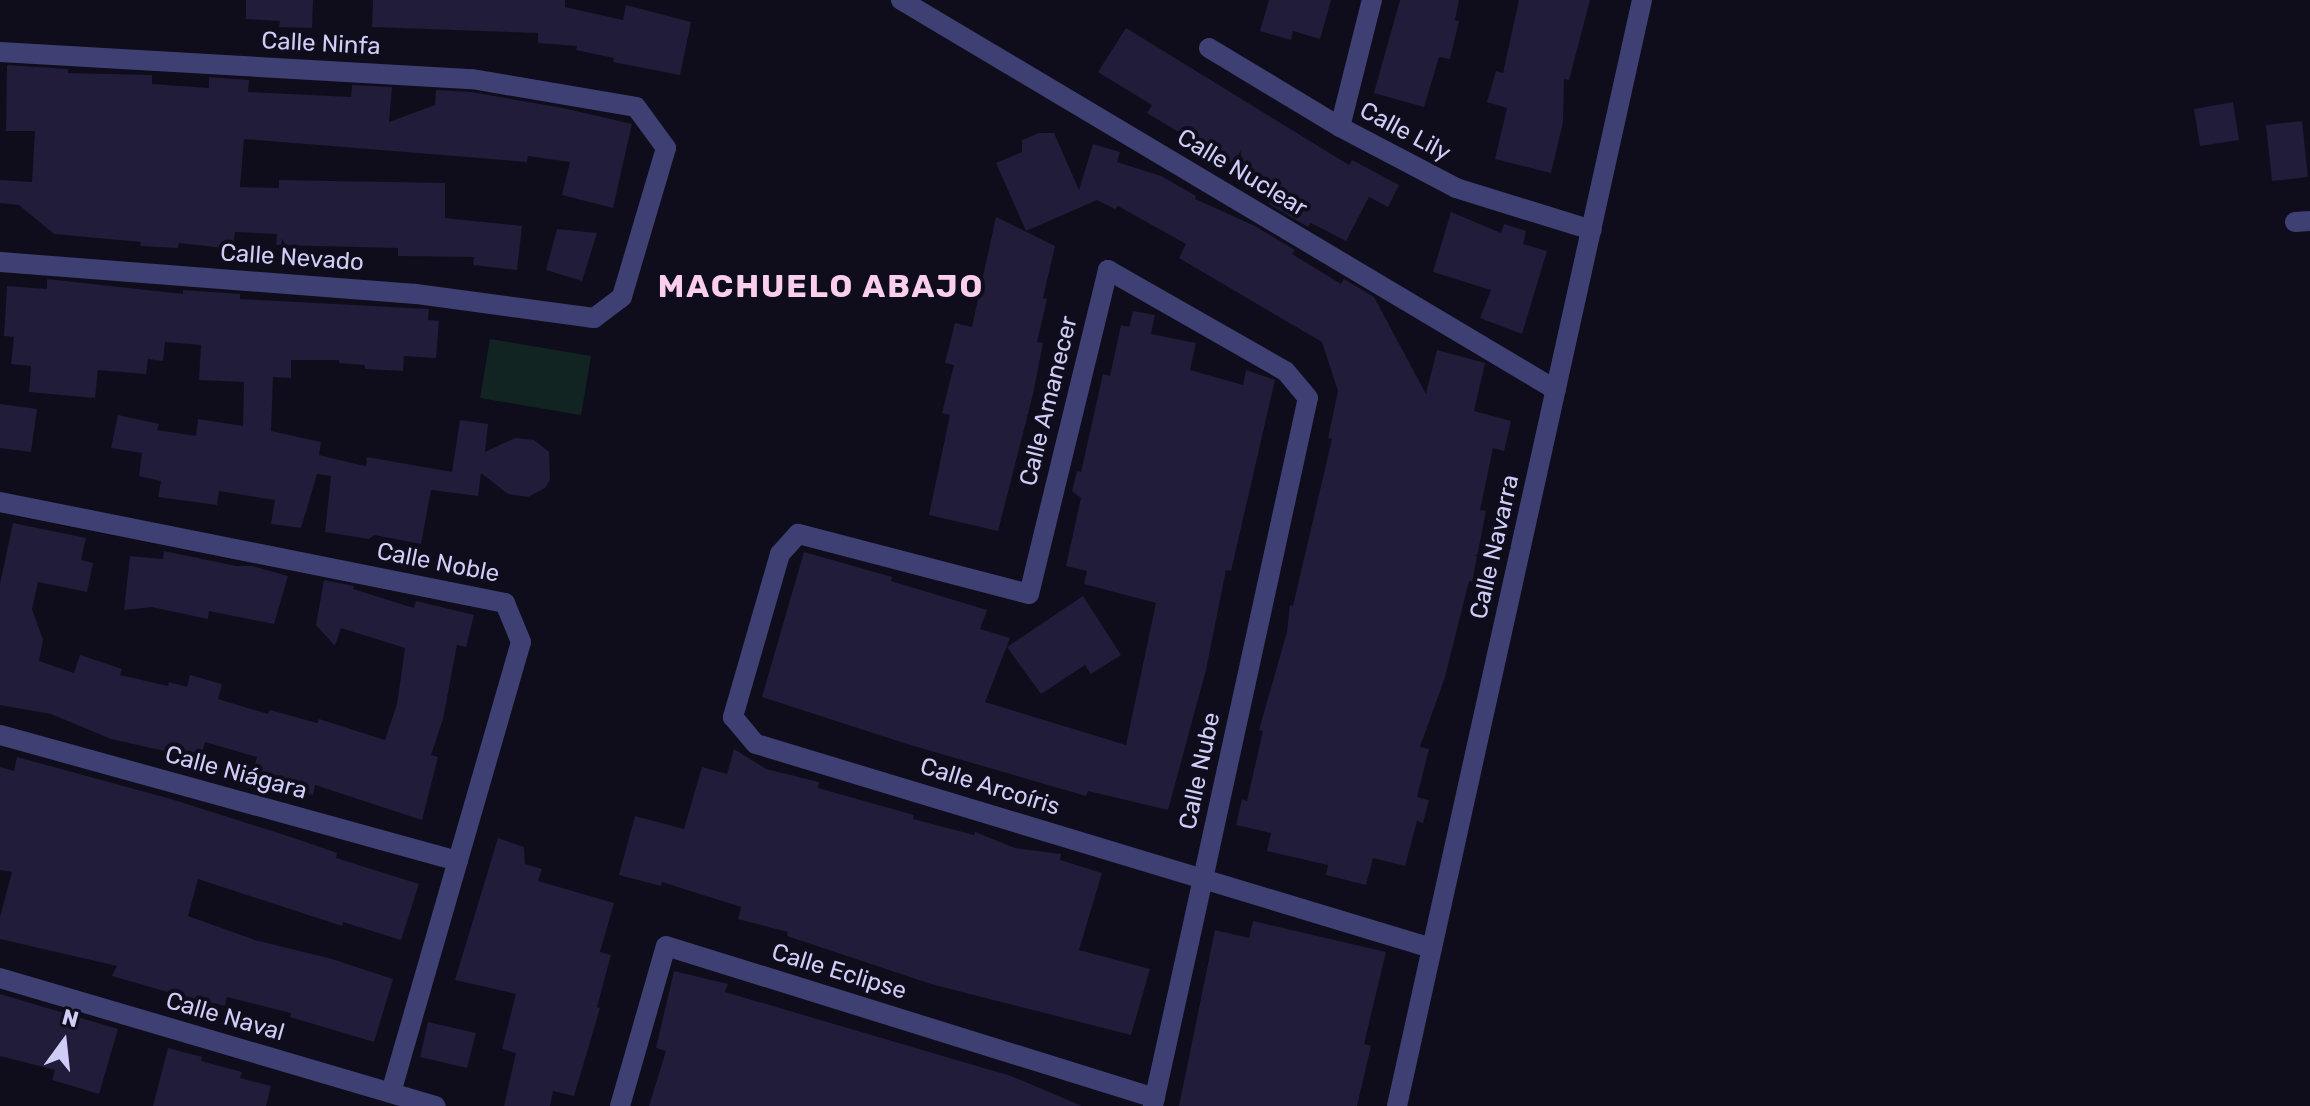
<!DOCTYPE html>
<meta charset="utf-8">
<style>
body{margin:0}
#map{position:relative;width:2310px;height:1106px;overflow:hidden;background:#0f0d1b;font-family:Rubik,sans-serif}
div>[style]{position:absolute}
.green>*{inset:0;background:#112422}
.building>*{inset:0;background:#201c39}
.minor>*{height:20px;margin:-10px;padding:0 10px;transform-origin:10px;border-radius:10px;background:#3e4074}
span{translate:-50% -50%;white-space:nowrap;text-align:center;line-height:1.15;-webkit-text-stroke:8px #0f0d1b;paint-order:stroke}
.street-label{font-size:24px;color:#cfcdf8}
.district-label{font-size:32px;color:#f9cfed;font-weight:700;letter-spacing:2px}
.north{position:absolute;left:24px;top:1002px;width:80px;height:80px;-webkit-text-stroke:6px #0f0d1b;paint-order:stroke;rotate:15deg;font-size:22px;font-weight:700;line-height:32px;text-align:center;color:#cfcdf8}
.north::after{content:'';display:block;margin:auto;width:28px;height:36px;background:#cfcdf8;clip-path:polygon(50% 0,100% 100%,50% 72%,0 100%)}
</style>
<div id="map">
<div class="green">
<i style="clip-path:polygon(490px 339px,591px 356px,581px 415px,480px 398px)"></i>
</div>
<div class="building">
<i style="clip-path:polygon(246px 0,313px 0,312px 28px,279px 27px,280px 21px,246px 19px)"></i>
<i style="clip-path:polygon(373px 0,565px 0,565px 7px,623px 20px,626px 5px,691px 22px,680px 75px,613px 62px,614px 58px,576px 50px,577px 46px,538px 43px,538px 33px,372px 27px)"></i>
<i style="clip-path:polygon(1269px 0,1331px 0,1320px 39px,1293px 31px,1291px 40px,1260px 31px)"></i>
<i style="clip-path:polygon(1400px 0,1459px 0,1455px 20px,1459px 21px,1450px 59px,1439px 57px,1424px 107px,1374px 93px)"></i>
<i style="clip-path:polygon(1519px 0,1590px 0,1569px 80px,1564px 79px,1563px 122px,1551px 173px,1495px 159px,1507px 108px,1487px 102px,1496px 71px,1503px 73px)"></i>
<i style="clip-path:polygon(1126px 28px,1349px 165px,1352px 160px,1399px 185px,1388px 207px,1369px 197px,1346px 241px,1311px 223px,1308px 227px,1269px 204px,1277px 191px,1147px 113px,1152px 105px,1098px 72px)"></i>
<i style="clip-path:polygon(7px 65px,68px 69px,68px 73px,152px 75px,152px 84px,209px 88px,209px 77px,249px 80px,248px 92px,351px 97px,352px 85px,392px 87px,389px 122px,435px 105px,436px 90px,471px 92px,563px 108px,632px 124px,613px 208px,562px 195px,570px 162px,528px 156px,527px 162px,244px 139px,240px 187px,279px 188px,279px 180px,445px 183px,445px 218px,522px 226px,517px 270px,473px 265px,474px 257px,398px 256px,398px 248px,276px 245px,277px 234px,235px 232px,233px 249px,179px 243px,178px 248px,140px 246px,141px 242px,54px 234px,19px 205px,0 203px,0 180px,32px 182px,35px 131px,6px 131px)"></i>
<i style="clip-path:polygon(2233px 102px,2239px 140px,2200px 146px,2194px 109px)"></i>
<i style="clip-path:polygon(2302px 121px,2308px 177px,2272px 181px,2266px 125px)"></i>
<i style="clip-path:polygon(1039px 133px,1054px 133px,1079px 190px,1093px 144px,1120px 152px,1117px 162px,1161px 176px,1196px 196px,1195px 199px,1255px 226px,1295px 250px,1292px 254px,1341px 284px,1344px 279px,1374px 297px,1426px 394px,1437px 350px,1485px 363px,1474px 411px,1511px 421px,1504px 451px,1493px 448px,1480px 510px,1486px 511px,1472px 582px,1469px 581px,1445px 677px,1420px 747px,1429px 749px,1417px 797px,1429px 800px,1423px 823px,1417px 821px,1405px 866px,1373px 858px,1366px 885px,1326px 875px,1328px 865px,1267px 851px,1271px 833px,1236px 825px,1242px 799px,1247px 801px,1263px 731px,1259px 730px,1287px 632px,1290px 605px,1293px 606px,1332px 439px,1328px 438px,1338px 391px,1322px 342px,1179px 258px,1186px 244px,1118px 206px,1115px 209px,1097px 200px,1026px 231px,996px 163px,1022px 152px,1022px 140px)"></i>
<i style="clip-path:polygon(1451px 212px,1501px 233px,1504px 224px,1526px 231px,1523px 244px,1547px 251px,1522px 334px,1480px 318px,1491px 290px,1433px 272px)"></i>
<i style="clip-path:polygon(996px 217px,1055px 246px,1043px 298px,1047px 299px,1037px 342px,1043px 343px,1033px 394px,998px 531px,929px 515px,950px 415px,942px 413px,954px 365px,945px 363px,955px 323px,972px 327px)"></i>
<i style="clip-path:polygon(557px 229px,597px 233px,582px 281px,546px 270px)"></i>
<i style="clip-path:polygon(47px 279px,183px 294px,183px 290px,240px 294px,240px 299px,429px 309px,428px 320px,439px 321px,436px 358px,404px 356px,403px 371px,365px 369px,365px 365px,339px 363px,339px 360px,291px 360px,291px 378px,273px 377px,271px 431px,321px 442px,319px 455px,360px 465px,366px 466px,367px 457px,452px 472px,460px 420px,488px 424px,485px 452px,515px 438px,534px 440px,549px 452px,550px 480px,545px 488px,528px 497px,508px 494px,481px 473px,478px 496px,431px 490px,421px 544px,374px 535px,369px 539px,325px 532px,331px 476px,317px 474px,301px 528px,271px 524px,275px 500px,219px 491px,217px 505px,158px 497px,161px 481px,139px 476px,142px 453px,111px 448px,118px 415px,159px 424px,157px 430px,196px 436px,198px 419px,243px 426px,244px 382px,199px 380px,201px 345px,165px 342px,163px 361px,148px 359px,146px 374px,98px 370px,95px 398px,29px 392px,31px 366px,11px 364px,14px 337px,4px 336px,7px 286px,47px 289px)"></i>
<i style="clip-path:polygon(1133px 311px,1155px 315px,1151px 334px,1196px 343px,1190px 370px,1243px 385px,1246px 370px,1275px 380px,1231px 571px,1226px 570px,1206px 670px,1168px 810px,1088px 791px,1086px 796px,907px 744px,762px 697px,804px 552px,892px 577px,891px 581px,987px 610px,980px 629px,1010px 638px,985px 702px,1126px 745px,1156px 603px,1084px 584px,1087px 571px,1066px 566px,1081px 498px,1072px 491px,1077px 471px,1081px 472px,1103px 374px,1110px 376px,1121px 325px,1129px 327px)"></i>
<i style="clip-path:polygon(0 404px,37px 409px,31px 452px,0 448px)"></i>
<i style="clip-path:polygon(13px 523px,86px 538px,81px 560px,93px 563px,87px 592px,38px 582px,32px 609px,43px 640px,39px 661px,74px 673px,80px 655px,122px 669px,120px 675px,168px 686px,169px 682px,187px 687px,190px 675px,222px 684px,218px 699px,268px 714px,270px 710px,317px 723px,319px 719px,385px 740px,397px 704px,405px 648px,341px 628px,335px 646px,316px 625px,324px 580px,354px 586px,353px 589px,414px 608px,416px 601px,474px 615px,466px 647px,457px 645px,443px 719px,431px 755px,438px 757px,422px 820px,315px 785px,313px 795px,251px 777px,257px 757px,205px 742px,199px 763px,177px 757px,178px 754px,111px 739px,51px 714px,0 705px,0 584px)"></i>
<i style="clip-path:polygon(164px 551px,236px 566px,252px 566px,288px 576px,274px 624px,209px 611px,208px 619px,152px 607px,124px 610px,130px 556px,163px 559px)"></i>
<i style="clip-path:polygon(1083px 596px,1121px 655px,1091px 674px,1085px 665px,1041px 694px,1007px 647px)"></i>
<i style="clip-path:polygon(734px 749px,766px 769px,819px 782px,818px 788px,914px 815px,913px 819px,974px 835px,975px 832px,1015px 848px,1061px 854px,1060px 860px,1102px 873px,1079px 950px,1150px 969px,1131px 1035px,931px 984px,787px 936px,788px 932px,738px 919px,741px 907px,662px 882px,661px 886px,619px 875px,635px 816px,684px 829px,702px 767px,727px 774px)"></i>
<i style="clip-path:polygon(17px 757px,171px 799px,297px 839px,337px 853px,336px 858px,419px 884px,401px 940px,343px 922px,342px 926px,198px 879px,188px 916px,255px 940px,332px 959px,393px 979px,374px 1042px,290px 1017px,291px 1013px,227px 997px,225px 1006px,171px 993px,112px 976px,117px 966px,0 939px,0 917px,12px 872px,0 870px,0 767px,14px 771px)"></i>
<i style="clip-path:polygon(498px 838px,524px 847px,525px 864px,542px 869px,538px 881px,614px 903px,600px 952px,611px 955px,597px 1007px,600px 1008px,574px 1096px,553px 1091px,550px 1106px,504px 1106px,516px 1053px,502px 1049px,516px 994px,455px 980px)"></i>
<i style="clip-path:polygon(1253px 921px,1386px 952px,1364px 1044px,1371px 1046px,1357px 1106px,1179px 1106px,1215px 930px,1249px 938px)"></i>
<i style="clip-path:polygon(674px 971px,728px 984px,725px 992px,1011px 1076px,1082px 1106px,649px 1106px,666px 1051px,656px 1048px)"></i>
<i style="clip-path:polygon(0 994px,118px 1029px,99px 1094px,52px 1080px,55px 1070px,0 1056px)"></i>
<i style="clip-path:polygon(428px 1022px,476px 1033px,467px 1068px,420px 1057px)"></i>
<i style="clip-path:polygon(168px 1048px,202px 1057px,201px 1061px,242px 1072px,240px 1078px,271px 1086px,266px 1106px,153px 1106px)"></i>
</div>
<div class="minor">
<i style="left:901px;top:0;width:762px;rotate:30.77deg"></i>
<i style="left:1209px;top:48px;width:153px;rotate:31.1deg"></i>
<i style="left:1340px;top:127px;width:131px;rotate:27.7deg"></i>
<i style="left:1456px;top:188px;width:142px;rotate:17.2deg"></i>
<i style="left:0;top:52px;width:473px;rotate:3.3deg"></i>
<i style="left:472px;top:79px;width:166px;rotate:9.7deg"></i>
<i style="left:636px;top:107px;width:51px;rotate:53.8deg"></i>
<i style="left:666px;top:148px;width:155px;rotate:106.5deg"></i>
<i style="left:622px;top:297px;width:35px;rotate:143deg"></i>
<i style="left:594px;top:318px;width:180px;rotate:-172.3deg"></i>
<i style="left:416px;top:294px;width:417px;rotate:-175.6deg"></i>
<i style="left:1340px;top:127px;width:131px;rotate:-75.9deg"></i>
<i style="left:2295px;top:222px;width:15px;rotate:-4deg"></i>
<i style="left:0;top:502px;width:515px;rotate:11.31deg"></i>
<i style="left:505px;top:603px;width:42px;rotate:67.7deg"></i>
<i style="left:521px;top:642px;width:469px;rotate:106.1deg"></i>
<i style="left:0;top:735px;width:475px;rotate:15.4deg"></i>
<i style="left:0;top:978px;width:454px;rotate:16.4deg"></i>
<i style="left:620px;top:1106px;width:166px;rotate:-74deg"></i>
<i style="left:666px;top:946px;width:512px;rotate:17.27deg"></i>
<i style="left:1153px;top:1106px;width:232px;rotate:-77.6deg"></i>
<i style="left:1203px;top:879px;width:492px;rotate:-77.7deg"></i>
<i style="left:1308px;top:398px;width:35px;rotate:-130deg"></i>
<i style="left:1285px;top:371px;width:204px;rotate:-150.3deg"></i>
<i style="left:1108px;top:270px;width:333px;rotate:103.7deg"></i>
<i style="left:1029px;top:594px;width:239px;rotate:-165.4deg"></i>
<i style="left:798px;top:534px;width:27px;rotate:132deg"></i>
<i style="left:780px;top:554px;width:170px;rotate:106.1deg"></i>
<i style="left:733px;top:717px;width:35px;rotate:50deg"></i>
<i style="left:756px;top:744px;width:467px;rotate:16.8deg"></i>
<i style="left:1203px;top:879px;width:239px;rotate:16.8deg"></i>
<i style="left:1397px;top:1106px;width:1133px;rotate:-77.51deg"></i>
</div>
<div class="street-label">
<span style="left:321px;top:44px;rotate:3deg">Calle Ninfa</span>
<span style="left:1405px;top:132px;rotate:28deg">Calle Lily</span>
<span style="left:1242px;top:173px;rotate:31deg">Calle Nuclear</span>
<span style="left:292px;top:258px;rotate:4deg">Calle Nevado</span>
<span style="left:1049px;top:401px;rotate:-76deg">Calle Amanecer</span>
<span style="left:1495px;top:547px;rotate:-77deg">Calle Navarra</span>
<span style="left:438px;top:563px;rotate:11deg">Calle Noble</span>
<span style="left:1200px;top:771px;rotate:-78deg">Calle Nube</span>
<span style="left:236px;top:773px;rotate:15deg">Calle Niágara</span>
<span style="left:990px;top:787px;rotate:17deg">Calle Arcoíris</span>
<span style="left:839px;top:972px;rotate:17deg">Calle Eclipse</span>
<span style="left:225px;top:1017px;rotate:16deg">Calle Naval</span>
</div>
<div class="district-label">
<span style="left:821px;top:286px">MACHUELO ABAJO</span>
</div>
<div class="north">N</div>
</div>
